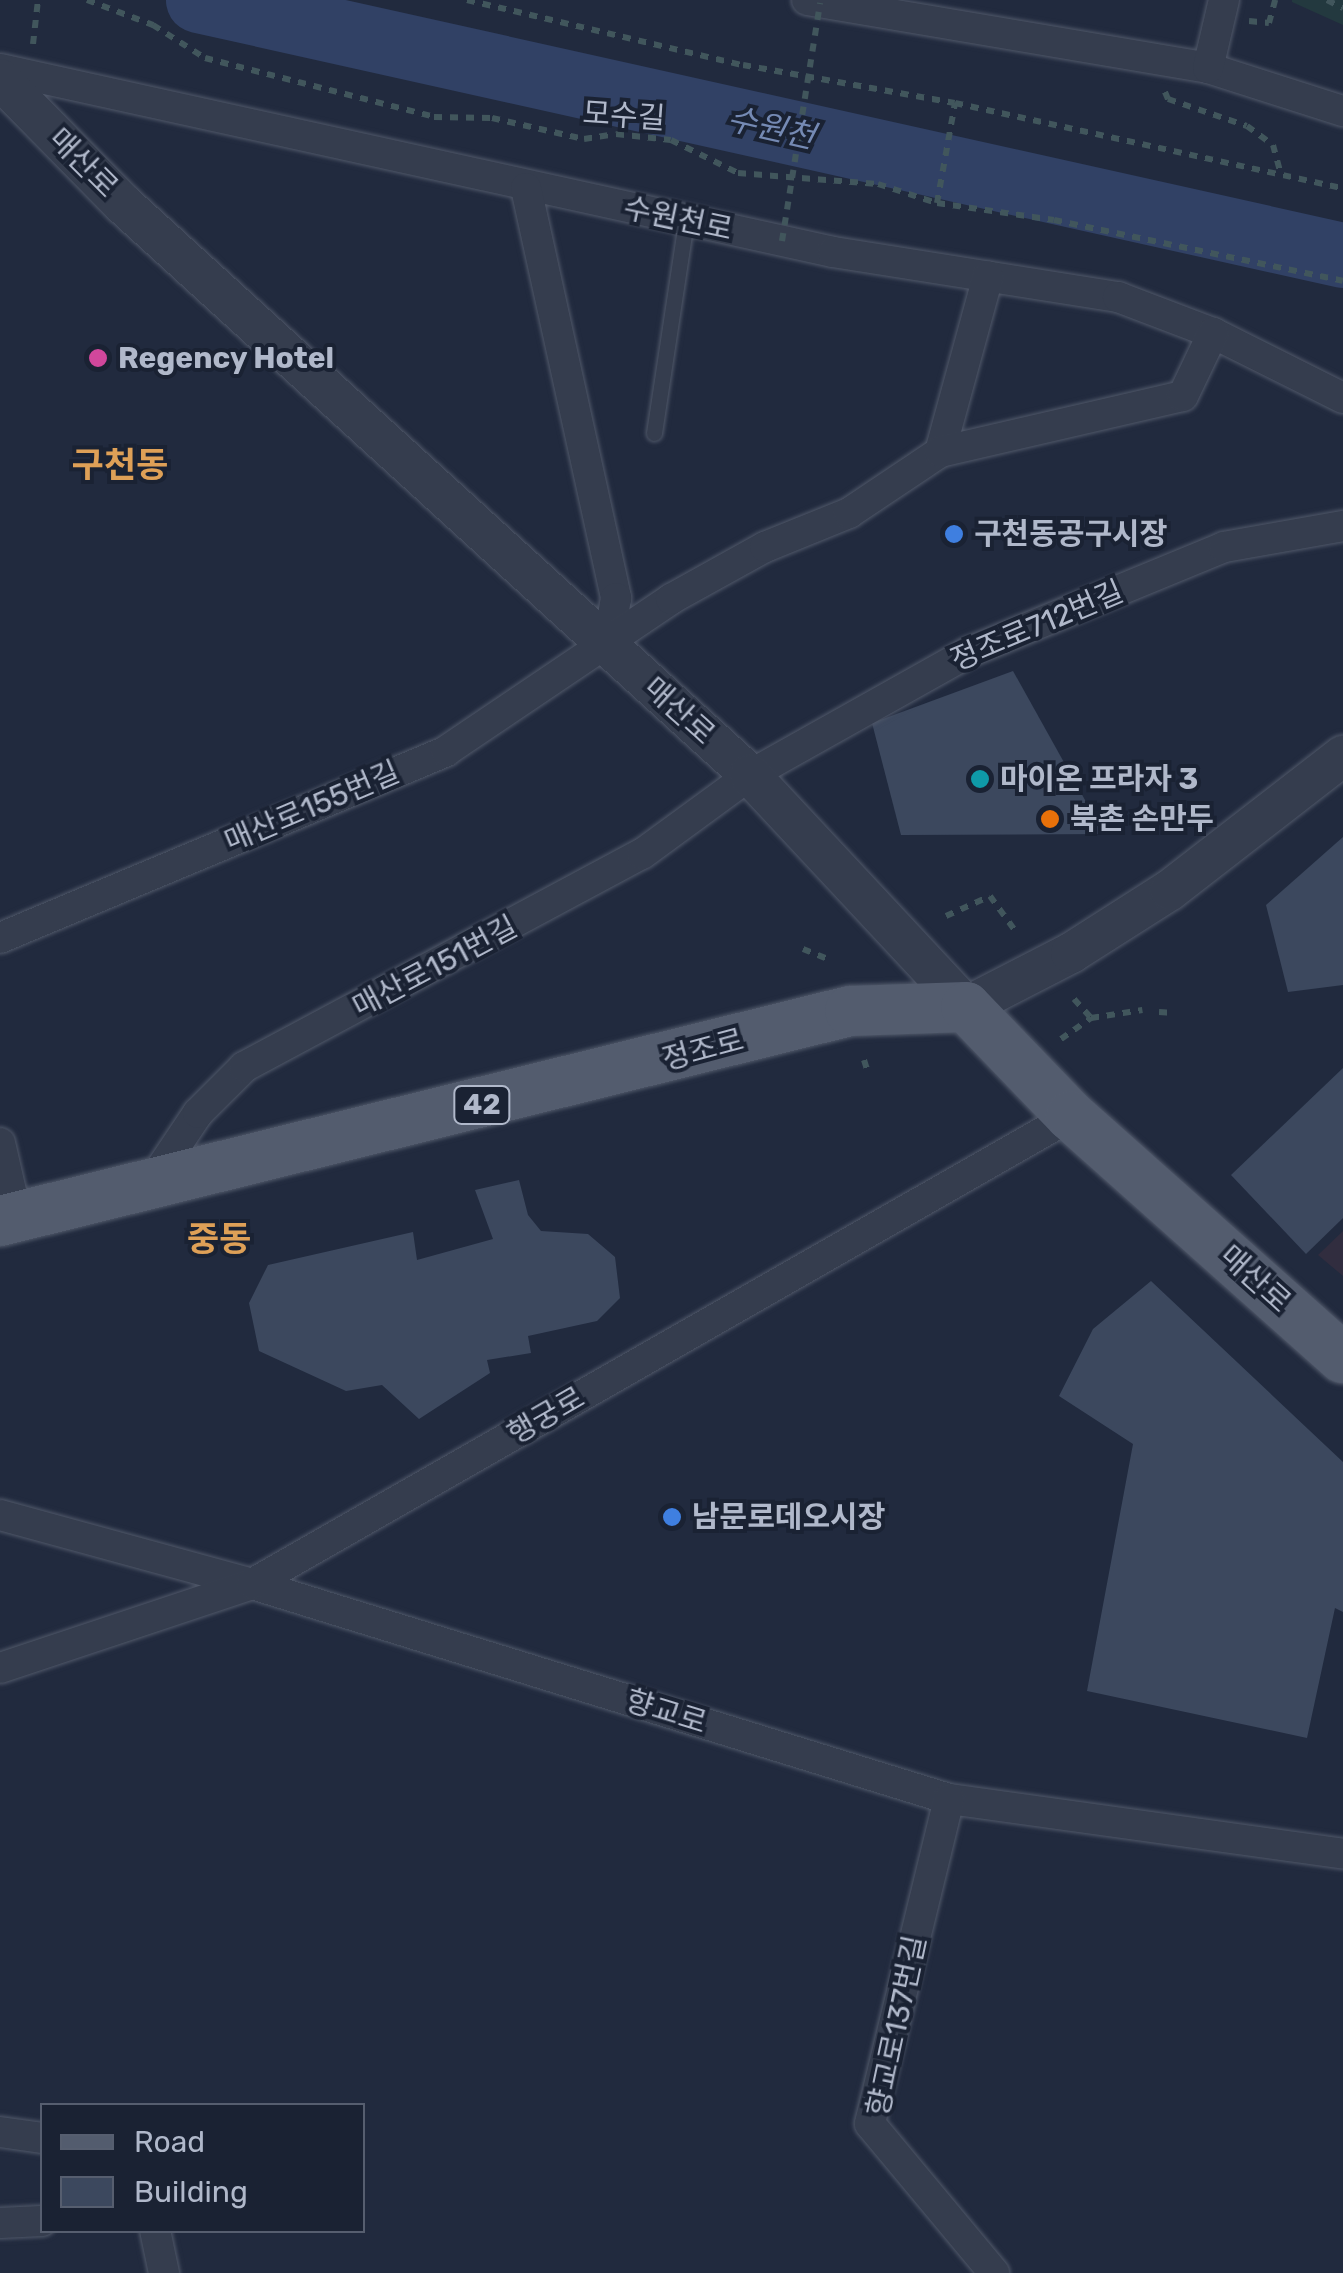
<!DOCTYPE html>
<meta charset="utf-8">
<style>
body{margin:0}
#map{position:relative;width:1343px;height:2273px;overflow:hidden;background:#212a3e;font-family:Rubik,"Noto Sans KR",sans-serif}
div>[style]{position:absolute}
.medical>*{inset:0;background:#312d3f}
.green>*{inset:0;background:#23393f}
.river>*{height:65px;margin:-32.5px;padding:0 32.5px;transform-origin:32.5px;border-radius:32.5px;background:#314165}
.building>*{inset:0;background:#3c485e}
.path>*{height:6px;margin-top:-3px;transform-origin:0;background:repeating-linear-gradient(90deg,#41565c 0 8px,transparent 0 16px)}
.roads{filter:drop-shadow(0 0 2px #505869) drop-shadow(0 0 2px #505869)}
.service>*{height:15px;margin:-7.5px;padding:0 7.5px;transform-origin:7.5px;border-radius:7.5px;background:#353d4e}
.minor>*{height:30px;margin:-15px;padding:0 15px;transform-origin:15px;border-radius:15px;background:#353d4e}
.tertiary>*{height:40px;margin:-20px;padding:0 20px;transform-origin:20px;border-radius:20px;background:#353d4e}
.primary>*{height:50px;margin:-25px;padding:0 25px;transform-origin:25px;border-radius:25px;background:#535c6e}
.path-bridge>*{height:6px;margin-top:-3px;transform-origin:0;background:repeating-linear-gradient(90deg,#41565c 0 8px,transparent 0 16px)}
.dots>*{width:28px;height:28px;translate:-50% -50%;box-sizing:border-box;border:5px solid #1a2233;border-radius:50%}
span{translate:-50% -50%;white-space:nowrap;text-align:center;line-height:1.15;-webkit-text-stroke:8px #1a2233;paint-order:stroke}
.shield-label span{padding:2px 8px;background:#1a2233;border:2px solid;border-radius:8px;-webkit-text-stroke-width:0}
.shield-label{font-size:28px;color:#b0b8ca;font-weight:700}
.street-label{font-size:30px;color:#b0b8ca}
.poi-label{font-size:30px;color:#b0b8ca;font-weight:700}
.left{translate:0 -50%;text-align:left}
.water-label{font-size:32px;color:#758ab4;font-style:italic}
.quarter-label{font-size:35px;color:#dea057;font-weight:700}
.legend{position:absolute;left:40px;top:2103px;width:325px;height:130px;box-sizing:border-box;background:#1a2233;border:2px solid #565e6f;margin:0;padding:12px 18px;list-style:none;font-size:30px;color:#b0b8ca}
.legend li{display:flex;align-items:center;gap:20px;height:50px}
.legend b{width:50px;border:2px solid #565e6f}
</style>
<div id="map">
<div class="medical">
<i style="clip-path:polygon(1343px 1231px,1343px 1276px,1318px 1255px)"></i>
</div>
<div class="green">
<i style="clip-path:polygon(1292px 0,1343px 0,1343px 25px,1292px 2px)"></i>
</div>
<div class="river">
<i style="left:198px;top:0;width:1173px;rotate:12.56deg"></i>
</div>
<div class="building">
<i style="clip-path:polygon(1013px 671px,1104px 834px,901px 835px,872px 723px)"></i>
<i style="clip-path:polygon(1343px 837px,1343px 985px,1288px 992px,1266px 905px)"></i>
<i style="clip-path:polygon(1343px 1068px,1343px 1218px,1306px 1254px,1231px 1175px)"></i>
<i style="clip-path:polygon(519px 1180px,528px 1215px,541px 1231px,588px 1234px,615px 1257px,620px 1298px,597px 1321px,528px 1336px,531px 1353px,487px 1360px,490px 1373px,419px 1419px,382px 1385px,346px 1391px,259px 1351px,249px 1303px,268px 1265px,413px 1232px,417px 1260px,493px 1239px,475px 1190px)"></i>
<i style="clip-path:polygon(1151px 1281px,1343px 1462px,1343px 1612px,1335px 1608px,1307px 1738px,1087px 1691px,1133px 1444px,1059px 1396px,1093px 1329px)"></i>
</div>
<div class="path">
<i style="left:87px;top:0;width:71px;rotate:20.7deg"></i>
<i style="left:153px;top:25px;width:62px;rotate:32.4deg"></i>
<i style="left:205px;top:58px;width:236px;rotate:14.4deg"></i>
<i style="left:434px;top:117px;width:58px;rotate:1deg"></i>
<i style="left:492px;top:118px;width:94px;rotate:12.9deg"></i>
<i style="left:584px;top:139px;width:32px;rotate:-9deg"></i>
<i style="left:616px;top:134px;width:55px;rotate:6.2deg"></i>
<i style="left:671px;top:140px;width:75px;rotate:26.2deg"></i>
<i style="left:738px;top:173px;width:140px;rotate:4.5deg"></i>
<i style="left:878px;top:184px;width:62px;rotate:17.9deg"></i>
<i style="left:937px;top:203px;width:118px;rotate:8.3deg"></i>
<i style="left:1054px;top:220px;width:295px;rotate:11.9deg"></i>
<i style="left:467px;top:0;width:284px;rotate:13.3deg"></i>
<i style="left:743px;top:65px;width:215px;rotate:10.2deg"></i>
<i style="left:955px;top:103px;width:397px;rotate:12.4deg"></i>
<i style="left:1327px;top:0;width:18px;rotate:27deg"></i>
<i style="left:1249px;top:21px;width:20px;rotate:6deg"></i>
<i style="left:1269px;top:23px;width:24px;rotate:-75deg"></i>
<i style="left:33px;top:44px;width:44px;rotate:-83.5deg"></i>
<i style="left:1165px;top:92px;width:8px;rotate:67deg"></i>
<i style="left:1168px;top:99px;width:83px;rotate:18.9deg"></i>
<i style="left:1247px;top:126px;width:32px;rotate:36deg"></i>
<i style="left:1273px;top:145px;width:28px;rotate:75deg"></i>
<i style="left:937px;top:203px;width:102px;rotate:-79.8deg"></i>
<i style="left:946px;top:916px;width:48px;rotate:-24.4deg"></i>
<i style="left:990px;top:896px;width:41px;rotate:54deg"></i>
<i style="left:803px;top:949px;width:31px;rotate:22deg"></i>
<i style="left:1074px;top:999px;width:25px;rotate:48deg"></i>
<i style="left:1159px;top:1012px;width:15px;rotate:4deg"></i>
<i style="left:1061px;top:1039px;width:37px;rotate:-35deg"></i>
<i style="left:1091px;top:1018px;width:52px;rotate:-8.9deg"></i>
<i style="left:864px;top:1060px;width:13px;rotate:72deg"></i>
</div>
<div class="roads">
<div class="service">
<i style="left:654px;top:433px;width:214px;rotate:-81.4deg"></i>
</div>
<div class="minor">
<i style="left:807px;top:0;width:407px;rotate:9.6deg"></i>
<i style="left:1208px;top:68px;width:142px;rotate:17.7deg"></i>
<i style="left:1208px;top:68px;width:70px;rotate:-76.8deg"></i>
<i style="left:0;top:69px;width:853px;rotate:12.39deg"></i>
<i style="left:833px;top:252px;width:289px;rotate:9deg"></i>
<i style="left:1118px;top:297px;width:102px;rotate:20.8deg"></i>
<i style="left:1213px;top:333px;width:145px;rotate:26.6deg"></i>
<i style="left:526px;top:188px;width:420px;rotate:77.6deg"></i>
<i style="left:616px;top:598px;width:48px;rotate:99.7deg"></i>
<i style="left:940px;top:452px;width:182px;rotate:-74.7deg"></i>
<i style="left:0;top:938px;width:484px;rotate:-22.7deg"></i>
<i style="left:446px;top:751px;width:272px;rotate:-34deg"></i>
<i style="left:671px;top:599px;width:107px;rotate:-29deg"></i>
<i style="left:765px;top:547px;width:91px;rotate:-22deg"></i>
<i style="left:849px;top:513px;width:110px;rotate:-33.8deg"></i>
<i style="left:940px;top:452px;width:249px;rotate:-13deg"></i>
<i style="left:1183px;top:396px;width:70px;rotate:-64.5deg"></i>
<i style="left:0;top:1143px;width:76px;rotate:77.1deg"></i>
<i style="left:149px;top:1186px;width:88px;rotate:-56.1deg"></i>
<i style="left:198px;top:1113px;width:65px;rotate:-45deg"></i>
<i style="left:244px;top:1067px;width:451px;rotate:-28.2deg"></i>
<i style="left:642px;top:854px;width:134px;rotate:-36.2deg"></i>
<i style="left:750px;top:775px;width:249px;rotate:-29.3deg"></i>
<i style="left:967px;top:653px;width:278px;rotate:-22.4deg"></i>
<i style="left:1224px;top:547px;width:121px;rotate:-10deg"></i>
<i style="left:0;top:1515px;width:261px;rotate:15.3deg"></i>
<i style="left:252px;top:1584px;width:729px;rotate:17.14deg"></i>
<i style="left:949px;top:1799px;width:398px;rotate:7.9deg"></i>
<i style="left:0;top:1668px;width:266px;rotate:-18.4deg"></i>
<i style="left:252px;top:1584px;width:943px;rotate:-29.74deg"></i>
<i style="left:949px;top:1799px;width:334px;rotate:103.7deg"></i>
<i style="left:870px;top:2124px;width:194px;rotate:50.2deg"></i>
<i style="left:0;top:2132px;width:42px;rotate:8.1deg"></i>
<i style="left:0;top:2223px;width:42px;rotate:-2.7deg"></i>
<i style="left:155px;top:2230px;width:44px;rotate:78.2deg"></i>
</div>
<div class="tertiary">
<i style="left:0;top:79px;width:177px;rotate:45.5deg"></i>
<i style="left:124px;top:205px;width:847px;rotate:42.32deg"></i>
<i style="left:750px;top:775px;width:317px;rotate:47deg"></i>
<i style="left:966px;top:1007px;width:118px;rotate:-27.2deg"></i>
<i style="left:1071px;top:953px;width:117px;rotate:-32.5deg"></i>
<i style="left:1170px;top:890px;width:219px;rotate:-37.8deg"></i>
</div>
<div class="primary">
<i style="left:0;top:1221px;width:876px;rotate:-13.88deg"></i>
<i style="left:850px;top:1011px;width:116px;rotate:-2deg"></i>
<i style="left:966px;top:1007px;width:151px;rotate:46.1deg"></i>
<i style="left:1071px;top:1116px;width:364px;rotate:41.7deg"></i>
</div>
</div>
<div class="path-bridge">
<i style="left:782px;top:241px;width:241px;rotate:-80.9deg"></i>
</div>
<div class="dots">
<i style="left:98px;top:358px;background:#d1479c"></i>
<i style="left:954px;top:534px;background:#3f7fe0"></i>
<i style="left:980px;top:779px;background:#0f9aa8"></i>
<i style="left:1050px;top:819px;background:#e8710a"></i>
<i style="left:672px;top:1517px;background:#3f7fe0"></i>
</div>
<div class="shield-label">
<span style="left:482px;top:1105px">42</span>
</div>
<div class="street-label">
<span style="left:624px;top:116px;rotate:4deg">모수길</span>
<span style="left:83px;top:163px;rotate:45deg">매산로</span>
<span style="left:678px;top:219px;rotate:12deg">수원천로</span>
<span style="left:1037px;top:626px;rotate:-23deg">정조로712번길</span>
<span style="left:679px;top:711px;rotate:42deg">매산로</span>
<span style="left:312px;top:807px;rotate:-23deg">매산로155번길</span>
<span style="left:435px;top:967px;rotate:-28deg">매산로151번길</span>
<span style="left:703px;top:1050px;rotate:-15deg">정조로</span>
<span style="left:1255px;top:1279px;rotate:42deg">매산로</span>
<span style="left:546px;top:1416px;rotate:-30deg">행궁로</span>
<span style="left:666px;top:1712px;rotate:17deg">향교로</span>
<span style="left:897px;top:2026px;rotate:-78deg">향교로137번길</span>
</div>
<div class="poi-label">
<span class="left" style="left:118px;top:358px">Regency Hotel</span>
<span class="left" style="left:974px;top:534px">구천동공구시장</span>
<span class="left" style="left:1000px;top:779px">마이온 프라자 3</span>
<span class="left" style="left:1070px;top:819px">북촌 손만두</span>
<span class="left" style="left:692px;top:1517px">남문로데오시장</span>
</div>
<div class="water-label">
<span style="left:771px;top:128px;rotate:13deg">수원천</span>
</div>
<div class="quarter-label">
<span style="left:120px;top:465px">구천동</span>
<span style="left:219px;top:1239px">중동</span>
</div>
<ul class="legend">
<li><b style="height:12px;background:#535c6e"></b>Road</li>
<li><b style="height:28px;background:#3c485e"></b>Building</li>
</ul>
</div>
